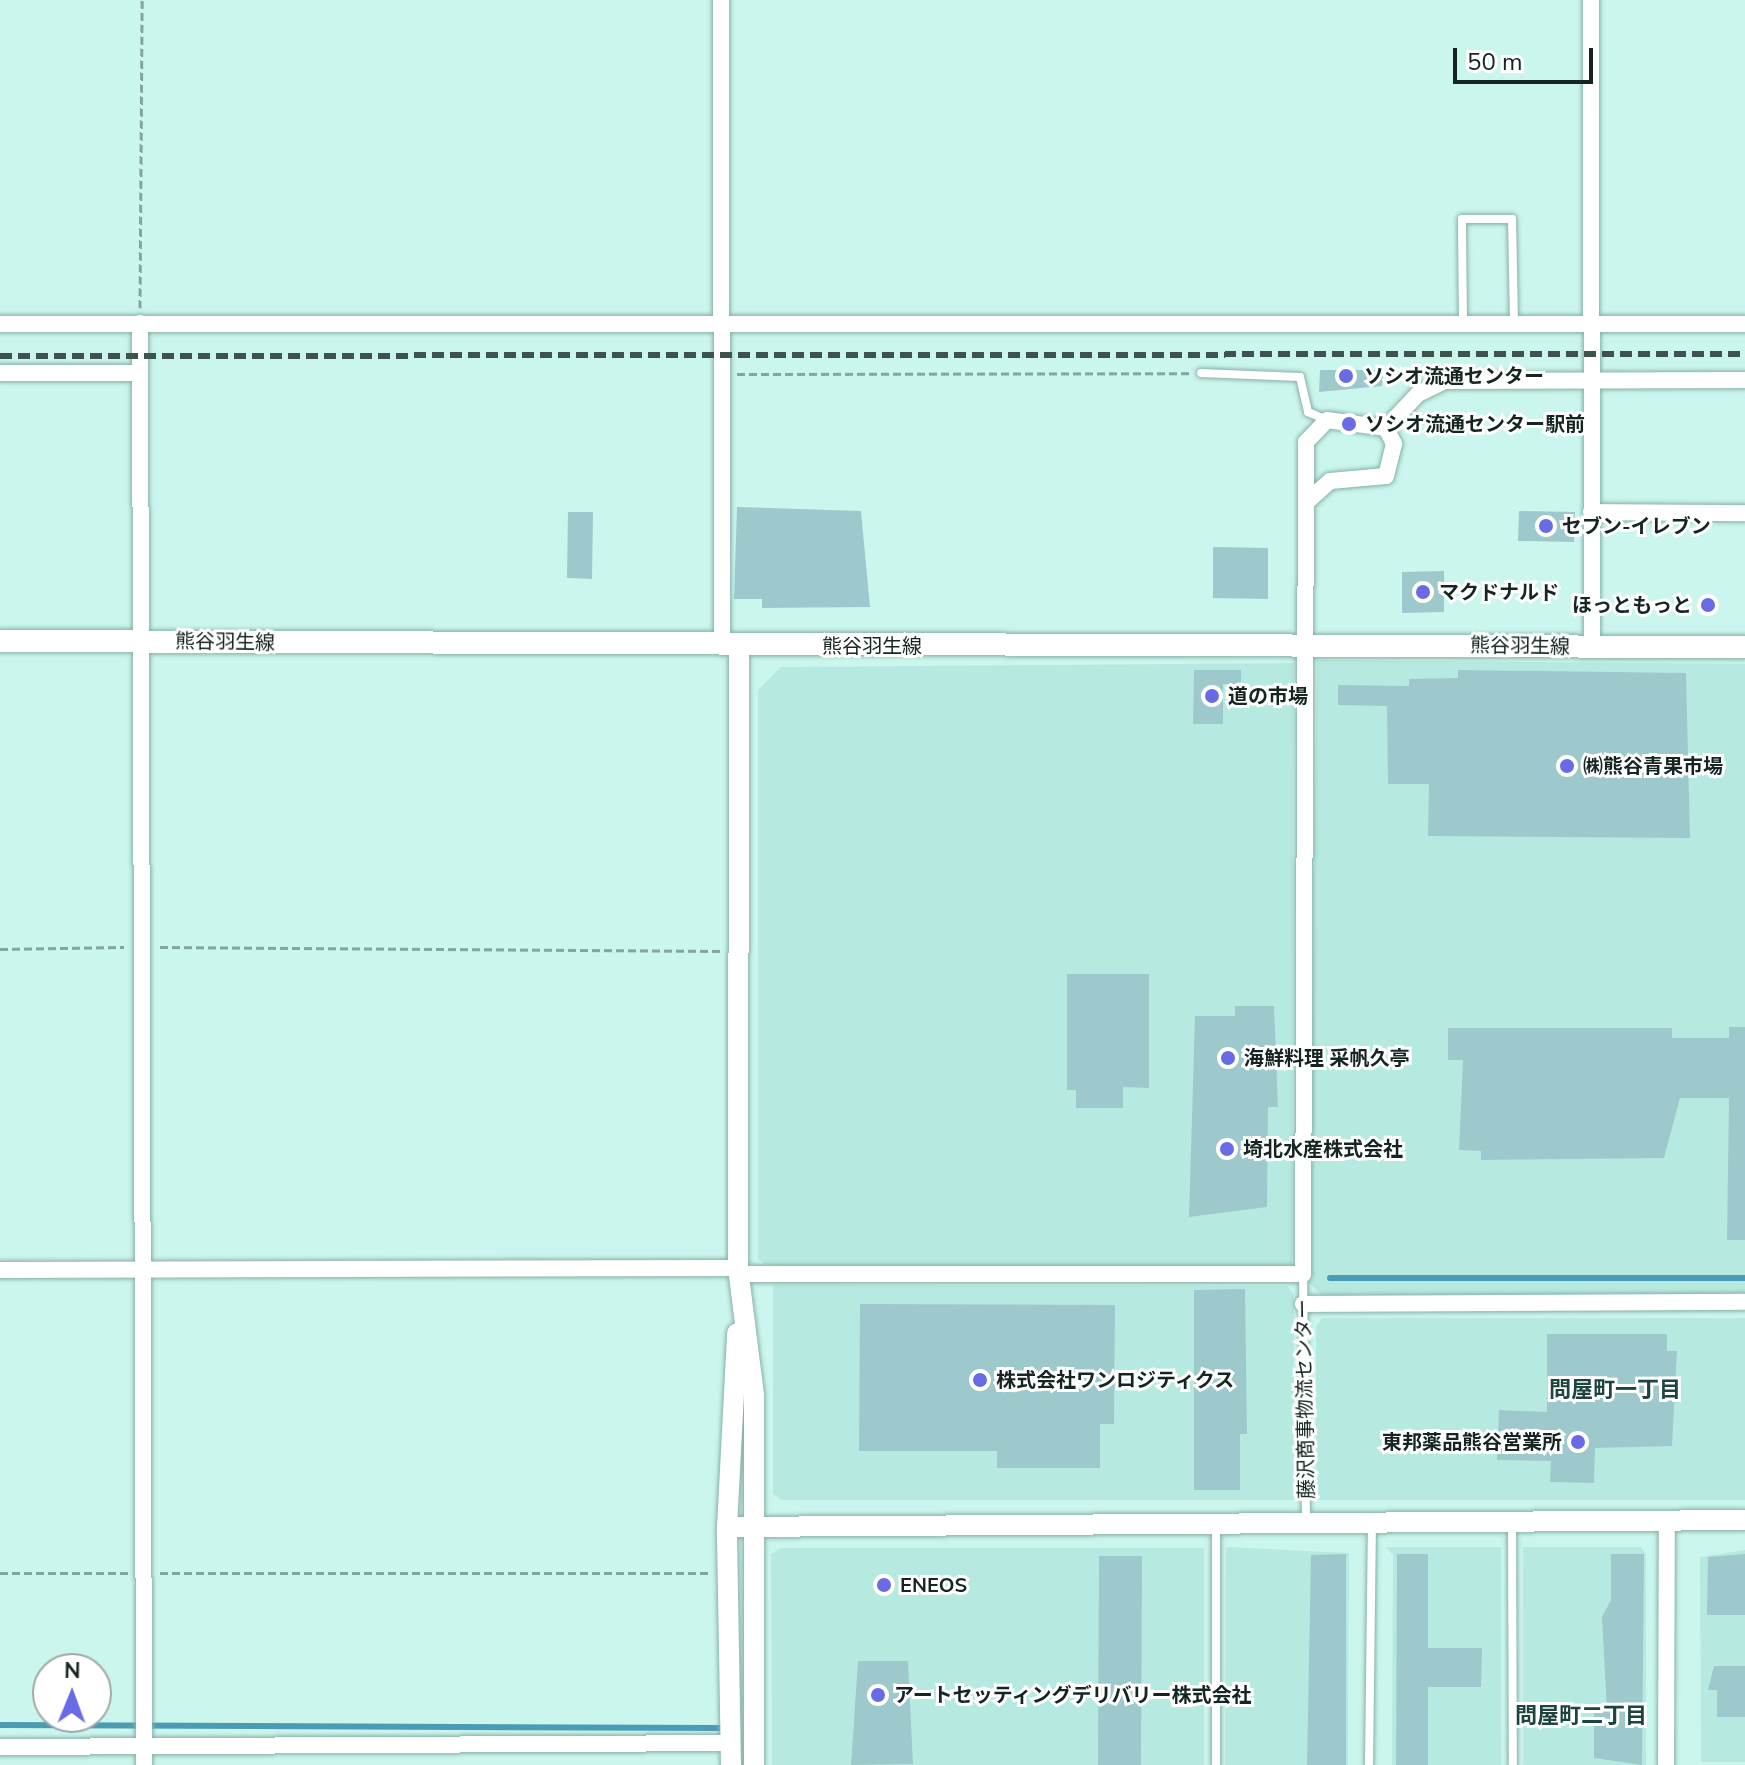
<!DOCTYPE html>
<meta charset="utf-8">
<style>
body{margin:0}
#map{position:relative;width:1745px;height:1765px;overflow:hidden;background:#cbf6ed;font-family:"Nunito Sans","Noto Sans JP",sans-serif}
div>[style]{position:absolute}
.built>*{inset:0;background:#b6eae0}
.stream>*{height:6px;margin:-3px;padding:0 3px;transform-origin:3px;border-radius:3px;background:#4a9cb5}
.building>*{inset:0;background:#9ec9cc}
.path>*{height:3px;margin-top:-1.5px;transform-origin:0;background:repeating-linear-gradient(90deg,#84a49e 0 8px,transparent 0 12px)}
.roads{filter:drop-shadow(0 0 2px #87b0a8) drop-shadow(0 0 2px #87b0a8)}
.service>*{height:8px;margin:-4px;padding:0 4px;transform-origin:4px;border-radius:4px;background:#fff}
.minor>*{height:16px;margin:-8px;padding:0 8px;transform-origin:8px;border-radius:8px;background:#fff}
.tertiary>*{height:20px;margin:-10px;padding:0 10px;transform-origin:10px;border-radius:10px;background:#fff}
.secondary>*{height:22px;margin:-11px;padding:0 11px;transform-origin:11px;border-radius:11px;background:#fff}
.rail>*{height:6px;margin-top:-3px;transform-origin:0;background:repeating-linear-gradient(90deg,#3d534e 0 12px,transparent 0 18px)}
.dots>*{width:22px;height:22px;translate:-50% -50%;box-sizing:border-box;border:4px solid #fff;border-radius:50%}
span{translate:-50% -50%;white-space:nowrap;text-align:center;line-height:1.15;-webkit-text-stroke:6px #fff;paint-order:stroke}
.poi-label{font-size:20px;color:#152522;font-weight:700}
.left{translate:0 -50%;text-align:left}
.right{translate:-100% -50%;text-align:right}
.street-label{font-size:20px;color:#152522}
.neighbourhood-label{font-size:22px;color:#1d443e;font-weight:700}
.north{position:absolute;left:32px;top:1653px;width:80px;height:80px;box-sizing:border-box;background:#fff;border:2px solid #a1a8a7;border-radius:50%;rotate:1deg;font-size:22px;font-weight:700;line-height:32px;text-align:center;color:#152522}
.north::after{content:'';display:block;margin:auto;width:28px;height:36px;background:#696be5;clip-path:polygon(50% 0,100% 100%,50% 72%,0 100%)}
.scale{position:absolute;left:1453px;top:48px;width:140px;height:36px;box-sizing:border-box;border:4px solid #152522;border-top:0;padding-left:10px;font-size:24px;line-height:28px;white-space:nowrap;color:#152522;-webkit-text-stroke:6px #fff;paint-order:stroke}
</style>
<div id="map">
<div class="built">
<i style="clip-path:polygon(1317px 660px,1745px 664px,1745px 1297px,1324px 1297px,1309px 1283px)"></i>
<i style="clip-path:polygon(1294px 663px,1292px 1267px,766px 1265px,758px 1259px,758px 690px,781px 667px)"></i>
<i style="clip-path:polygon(773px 1285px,1287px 1286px,1294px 1294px,1294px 1500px,781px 1500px,773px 1494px)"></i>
<i style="clip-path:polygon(1323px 1318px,1745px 1318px,1745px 1500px,1316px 1500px,1316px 1326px)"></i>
<i style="clip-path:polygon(1226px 1547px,1349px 1553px,1348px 1765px,1225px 1765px)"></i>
<i style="clip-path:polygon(1386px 1547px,1501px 1547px,1501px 1765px,1392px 1765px,1393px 1555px)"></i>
<i style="clip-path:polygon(1523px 1547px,1641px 1547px,1646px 1554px,1646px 1765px,1523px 1765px)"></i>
<i style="clip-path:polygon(781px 1548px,1204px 1548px,1204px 1765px,772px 1765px,771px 1554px)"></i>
<i style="clip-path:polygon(1745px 1550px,1745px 1762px,1701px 1762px,1700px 1557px)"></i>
</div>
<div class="stream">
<i style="left:1330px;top:1278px;width:415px"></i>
<i style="left:0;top:1725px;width:720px;rotate:0.24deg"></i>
</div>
<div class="building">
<i style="clip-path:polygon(1320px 370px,1383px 370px,1382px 386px,1319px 392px)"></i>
<i style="clip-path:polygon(737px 507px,861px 511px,870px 607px,762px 608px,762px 599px,734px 599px)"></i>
<i style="clip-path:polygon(1519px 511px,1575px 512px,1574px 542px,1518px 541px)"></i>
<i style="clip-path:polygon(568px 512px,593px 512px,592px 579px,567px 578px)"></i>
<i style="clip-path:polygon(1213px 547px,1268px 548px,1268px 599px,1213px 598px)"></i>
<i style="clip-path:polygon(1444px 571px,1444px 612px,1402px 613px,1402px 572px)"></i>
<i style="clip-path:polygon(1194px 670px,1241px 670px,1241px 684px,1223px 684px,1223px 724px,1193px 724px)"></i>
<i style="clip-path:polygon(1458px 670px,1686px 673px,1690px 838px,1428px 836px,1429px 784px,1388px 784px,1387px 706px,1338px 705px,1338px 685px,1409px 686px,1409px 679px,1458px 678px)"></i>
<i style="clip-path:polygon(1067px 974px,1149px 974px,1149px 1088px,1123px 1087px,1123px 1108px,1076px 1108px,1076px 1090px,1067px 1090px)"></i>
<i style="clip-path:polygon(1235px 1006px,1274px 1006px,1278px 1107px,1268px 1107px,1267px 1207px,1189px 1217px,1195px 1016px,1235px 1016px)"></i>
<i style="clip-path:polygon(1729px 1027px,1745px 1027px,1745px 1240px,1727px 1240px,1729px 1098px,1680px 1098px,1664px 1158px,1481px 1160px,1481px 1151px,1459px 1150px,1463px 1060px,1448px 1060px,1448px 1028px,1672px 1028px,1672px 1038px,1729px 1038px)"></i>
<i style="clip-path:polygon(1245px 1289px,1247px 1434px,1240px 1434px,1240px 1490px,1194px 1490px,1194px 1290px)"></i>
<i style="clip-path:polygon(860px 1304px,1115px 1305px,1114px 1424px,1100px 1424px,1100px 1468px,997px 1468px,997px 1451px,859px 1451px)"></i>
<i style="clip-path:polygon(1547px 1334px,1667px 1334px,1667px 1351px,1677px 1351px,1672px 1446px,1595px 1448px,1594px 1483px,1550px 1482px,1551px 1461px,1497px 1460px,1499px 1410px,1547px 1412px)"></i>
<i style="clip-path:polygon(1346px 1554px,1346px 1765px,1307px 1765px,1311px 1555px)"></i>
<i style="clip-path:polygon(1397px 1554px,1428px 1554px,1428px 1648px,1482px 1648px,1481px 1687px,1428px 1687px,1428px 1765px,1396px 1765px)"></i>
<i style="clip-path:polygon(1611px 1554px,1644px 1554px,1642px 1765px,1594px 1758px,1594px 1710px,1607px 1710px,1602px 1617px,1611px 1600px)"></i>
<i style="clip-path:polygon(1745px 1554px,1745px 1615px,1707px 1615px,1708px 1557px)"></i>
<i style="clip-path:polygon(1099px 1556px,1142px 1556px,1141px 1765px,1098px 1765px)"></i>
<i style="clip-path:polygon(858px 1661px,908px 1661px,913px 1764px,851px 1765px)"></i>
<i style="clip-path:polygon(1714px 1666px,1745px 1666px,1745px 1717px,1717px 1717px,1717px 1690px,1708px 1690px)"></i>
</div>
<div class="path">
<i style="left:140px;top:308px;width:308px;rotate:-89.6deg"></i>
<i style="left:737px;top:374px;width:452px;rotate:-0.1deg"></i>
<i style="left:160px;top:947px;width:560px;rotate:0.41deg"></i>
<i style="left:0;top:949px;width:124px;rotate:-0.9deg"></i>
<i style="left:0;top:1573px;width:128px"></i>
<i style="left:160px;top:1573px;width:548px"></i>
</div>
<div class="roads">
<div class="service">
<i style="left:1463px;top:322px;width:103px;rotate:-90.6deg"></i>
<i style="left:1462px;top:219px;width:50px"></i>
<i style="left:1512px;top:219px;width:105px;rotate:88.9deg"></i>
<i style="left:1201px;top:373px;width:99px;rotate:2.3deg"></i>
<i style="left:1300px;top:377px;width:36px;rotate:77deg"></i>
<i style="left:1308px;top:412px;width:21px;rotate:23deg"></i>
<i style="left:1303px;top:1274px;width:247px;rotate:89.3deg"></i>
<i style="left:1512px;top:1523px;width:242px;rotate:89.8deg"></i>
<i style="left:1216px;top:1765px;width:240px;rotate:-90deg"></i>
<i style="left:1369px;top:1765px;width:242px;rotate:-89.3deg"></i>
</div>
<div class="minor">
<i style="left:721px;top:0;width:647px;rotate:89.91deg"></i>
<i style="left:1591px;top:0;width:646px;rotate:89.91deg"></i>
<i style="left:140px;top:323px;width:1442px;rotate:89.84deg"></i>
<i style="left:0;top:324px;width:1745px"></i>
<i style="left:0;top:373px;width:140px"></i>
<i style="left:1386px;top:428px;width:47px;rotate:-46.7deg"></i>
<i style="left:1418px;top:394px;width:30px;rotate:-26deg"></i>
<i style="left:1445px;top:381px;width:300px;rotate:-0.2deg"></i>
<i style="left:1591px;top:512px;width:154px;rotate:0.4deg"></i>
<i style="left:0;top:1270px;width:738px;rotate:-0.16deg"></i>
<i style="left:739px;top:1274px;width:564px"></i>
<i style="left:1303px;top:1274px;width:832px;rotate:-89.79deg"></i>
<i style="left:1306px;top:442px;width:30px;rotate:-46deg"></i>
<i style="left:1327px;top:420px;width:60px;rotate:7.7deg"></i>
<i style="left:1386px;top:428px;width:18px;rotate:63deg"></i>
<i style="left:1394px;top:444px;width:33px;rotate:104deg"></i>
<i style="left:1386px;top:476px;width:56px;rotate:174.9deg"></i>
<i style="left:1330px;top:481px;width:31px;rotate:138deg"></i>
<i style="left:1303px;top:1304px;width:442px;rotate:-0.3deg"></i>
<i style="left:0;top:1747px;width:731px;rotate:-0.31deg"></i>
<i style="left:1666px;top:1765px;width:244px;rotate:-89.8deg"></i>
</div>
<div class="tertiary">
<i style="left:739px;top:647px;width:621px;rotate:90.09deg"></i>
<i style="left:738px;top:1268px;width:128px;rotate:82.8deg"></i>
<i style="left:754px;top:1395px;width:370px;rotate:90deg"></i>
<i style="left:727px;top:1527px;width:1018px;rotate:-0.39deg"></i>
<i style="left:731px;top:1765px;width:238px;rotate:-91deg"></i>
<i style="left:727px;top:1527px;width:194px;rotate:-87deg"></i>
</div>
<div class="secondary">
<i style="left:0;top:641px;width:1745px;rotate:0.2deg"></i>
</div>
</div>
<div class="rail">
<i style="left:0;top:356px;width:1745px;rotate:-0.07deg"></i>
</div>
<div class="dots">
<i style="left:1346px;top:376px;background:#696be5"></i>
<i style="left:1349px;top:424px;background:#696be5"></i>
<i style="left:1546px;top:526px;background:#696be5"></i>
<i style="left:1423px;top:592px;background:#696be5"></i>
<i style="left:1708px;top:605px;background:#696be5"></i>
<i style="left:1212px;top:696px;background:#696be5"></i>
<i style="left:1567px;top:766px;background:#696be5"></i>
<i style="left:1228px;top:1058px;background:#696be5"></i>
<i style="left:1227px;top:1149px;background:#696be5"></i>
<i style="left:980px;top:1380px;background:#696be5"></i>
<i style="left:1578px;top:1442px;background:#696be5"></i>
<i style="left:884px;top:1585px;background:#696be5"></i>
<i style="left:878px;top:1695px;background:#696be5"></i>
</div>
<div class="poi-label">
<span class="left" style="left:1364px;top:376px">ソシオ流通センター</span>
<span class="left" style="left:1365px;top:424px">ソシオ流通センター駅前</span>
<span class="left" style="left:1562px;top:526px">セブン-イレブン</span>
<span class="left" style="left:1439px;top:592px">マクドナルド</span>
<span class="right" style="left:1692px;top:605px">ほっともっと</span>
<span class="left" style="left:1228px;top:696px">道の市場</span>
<span class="left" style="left:1583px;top:766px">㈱熊谷青果市場</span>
<span class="left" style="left:1244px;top:1058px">海鮮料理 采帆久亭</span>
<span class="left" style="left:1243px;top:1149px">埼北水産株式会社</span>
<span class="left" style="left:996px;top:1380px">株式会社ワンロジティクス</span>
<span class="right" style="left:1562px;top:1442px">東邦薬品熊谷営業所</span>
<span class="left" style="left:900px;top:1585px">ENEOS</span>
<span class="left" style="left:894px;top:1695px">アートセッティングデリバリー株式会社</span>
</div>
<div class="street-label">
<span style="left:225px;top:642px;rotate:1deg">熊谷羽生線</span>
<span style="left:872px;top:646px">熊谷羽生線</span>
<span style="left:1520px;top:646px;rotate:1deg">熊谷羽生線</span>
<span style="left:1305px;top:1399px;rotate:-91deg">藤沢商事物流センター</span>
</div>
<div class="neighbourhood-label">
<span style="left:1615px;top:1391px">問屋町一丁目</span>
<span style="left:1581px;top:1717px">問屋町二丁目</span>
</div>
<div class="north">N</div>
<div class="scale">50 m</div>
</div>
